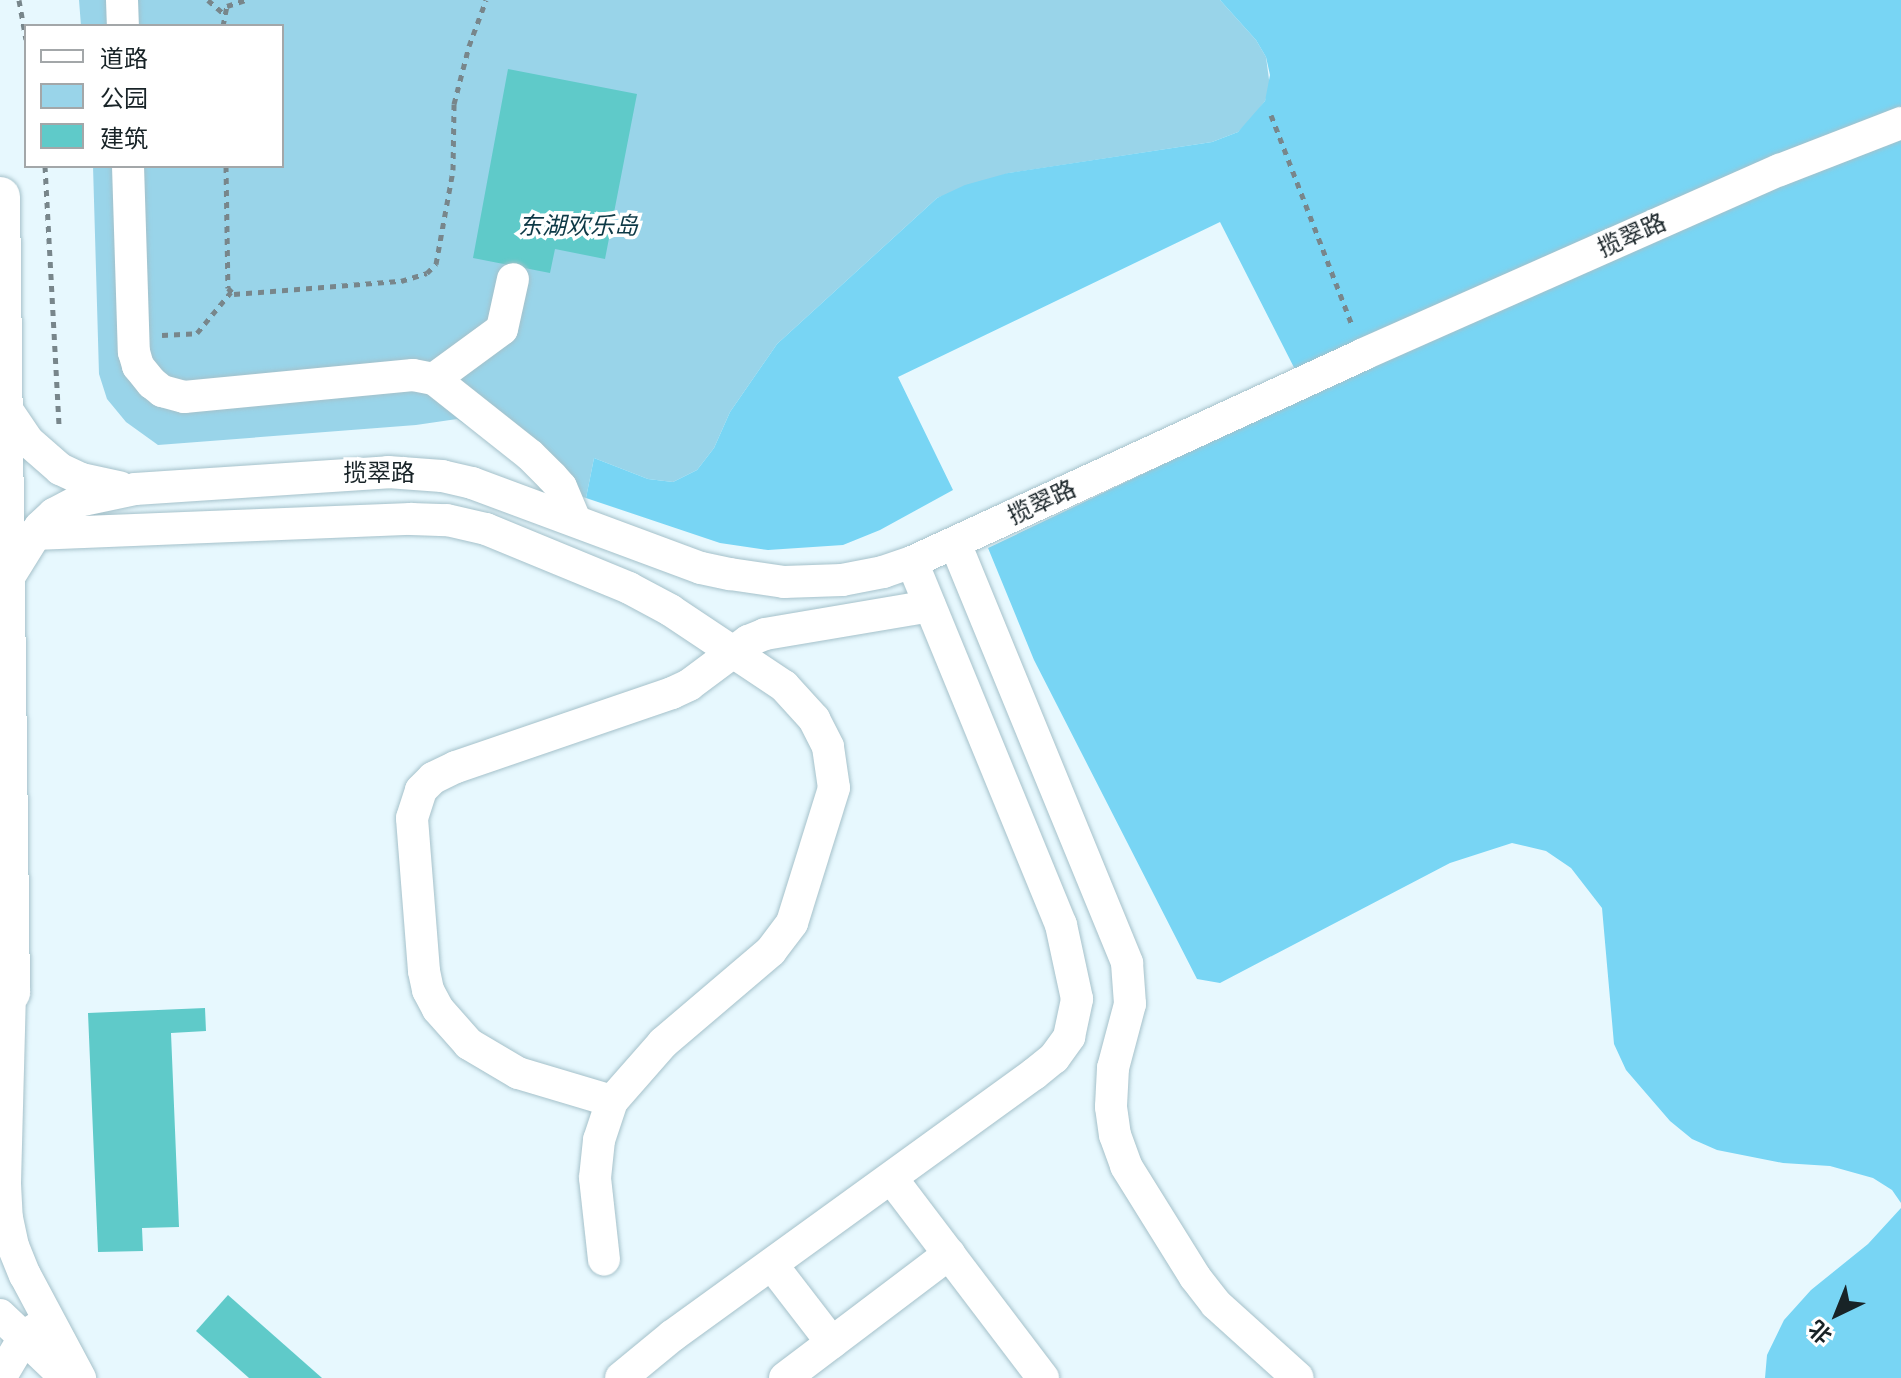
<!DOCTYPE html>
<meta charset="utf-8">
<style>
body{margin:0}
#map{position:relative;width:1901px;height:1378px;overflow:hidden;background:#e7f8fe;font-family:"Roboto Serif","Noto Sans SC",serif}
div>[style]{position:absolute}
.green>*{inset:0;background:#99d4e9}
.forest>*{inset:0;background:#78d5f4}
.building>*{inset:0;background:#5fcac9}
.path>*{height:5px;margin-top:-2.5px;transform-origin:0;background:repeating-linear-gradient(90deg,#78868b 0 6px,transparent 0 12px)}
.roads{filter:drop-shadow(0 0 2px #a5c1ca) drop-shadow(0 0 2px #a5c1ca)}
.minor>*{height:32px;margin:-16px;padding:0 16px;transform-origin:16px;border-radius:16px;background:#fff}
.major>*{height:40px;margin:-20px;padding:0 20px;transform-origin:20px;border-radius:20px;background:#fff}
span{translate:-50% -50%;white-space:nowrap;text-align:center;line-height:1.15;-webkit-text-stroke:7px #fff;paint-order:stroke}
.park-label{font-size:24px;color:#0d3946;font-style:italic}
.street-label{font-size:24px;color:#182327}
.legend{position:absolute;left:24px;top:24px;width:260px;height:144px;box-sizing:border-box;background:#fff;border:2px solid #a3a7a9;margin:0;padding:10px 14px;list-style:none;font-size:24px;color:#182327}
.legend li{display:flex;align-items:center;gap:16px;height:40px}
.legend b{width:40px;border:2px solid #a3a7a9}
.north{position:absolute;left:1797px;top:1274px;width:80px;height:80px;-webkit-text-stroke:6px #fff;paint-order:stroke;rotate:223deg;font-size:22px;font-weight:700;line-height:32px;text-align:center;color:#182327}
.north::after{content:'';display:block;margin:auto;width:28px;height:36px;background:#182327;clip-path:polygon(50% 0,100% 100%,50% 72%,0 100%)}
</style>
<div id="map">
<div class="green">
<i style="clip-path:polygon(79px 0,1220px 0,1256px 40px,1266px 57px,1270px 87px,1265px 101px,1249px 122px,1238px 132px,1212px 142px,1009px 173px,937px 198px,777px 344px,730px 412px,714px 448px,697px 470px,673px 482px,648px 479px,594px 458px,586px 498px,545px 485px,536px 471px,457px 419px,416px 425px,158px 445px,126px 422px,107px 399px,99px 374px,93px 166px,282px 166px,282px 26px,81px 26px)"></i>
</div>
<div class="forest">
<i style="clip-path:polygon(1220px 0,1901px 0,1901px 1203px,1892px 1190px,1873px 1178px,1830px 1166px,1783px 1163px,1717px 1150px,1692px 1139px,1670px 1121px,1626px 1070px,1614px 1044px,1602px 908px,1571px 868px,1546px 851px,1512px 843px,1450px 863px,1220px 983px,1197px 979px,1034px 660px,988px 548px,1308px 395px,1220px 222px,898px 377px,953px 490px,880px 530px,843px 545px,768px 550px,720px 543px,586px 498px,594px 458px,648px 479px,673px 482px,697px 470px,714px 448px,730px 412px,777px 344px,937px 198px,965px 185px,1008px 173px,1212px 142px,1238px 132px,1265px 101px,1270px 75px,1266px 57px,1256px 40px)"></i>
<i style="clip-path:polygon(1901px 1208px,1901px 1378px,1765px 1378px,1767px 1355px,1784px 1320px,1811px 1290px,1868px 1244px)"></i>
</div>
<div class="building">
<i style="clip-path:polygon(508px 69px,637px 94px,605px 259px,555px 249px,550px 273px,473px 258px)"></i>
<i style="clip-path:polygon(205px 1008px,206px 1031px,171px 1033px,179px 1227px,142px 1228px,143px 1251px,98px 1252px,88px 1013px)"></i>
<i style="clip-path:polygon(228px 1295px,322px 1378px,249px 1378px,196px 1331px)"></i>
</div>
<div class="path">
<i style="left:19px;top:0;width:40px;rotate:80deg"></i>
<i style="left:208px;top:0;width:20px;rotate:41deg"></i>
<i style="left:223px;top:26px;width:20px;rotate:-79deg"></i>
<i style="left:227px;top:6px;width:20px;rotate:-18deg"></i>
<i style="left:1271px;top:115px;width:227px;rotate:68.9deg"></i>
<i style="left:45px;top:166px;width:259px;rotate:86.9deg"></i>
<i style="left:226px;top:166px;width:122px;rotate:89.1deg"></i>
<i style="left:228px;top:288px;width:8px;rotate:45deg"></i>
<i style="left:234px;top:294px;width:168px;rotate:-4.5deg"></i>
<i style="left:401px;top:281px;width:27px;rotate:-17deg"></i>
<i style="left:427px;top:273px;width:13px;rotate:-45deg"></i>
<i style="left:436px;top:264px;width:96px;rotate:-79.7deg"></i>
<i style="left:453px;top:170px;width:66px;rotate:-89.1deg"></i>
<i style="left:454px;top:104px;width:60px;rotate:-75.5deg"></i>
<i style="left:469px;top:46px;width:49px;rotate:-69.7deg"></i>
<i style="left:162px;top:335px;width:35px;rotate:-3deg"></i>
<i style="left:197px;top:333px;width:53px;rotate:-50.3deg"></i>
</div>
<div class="roads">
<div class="minor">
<i style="left:122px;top:0;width:26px;rotate:88deg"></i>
<i style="left:128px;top:166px;width:186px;rotate:88.2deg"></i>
<i style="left:134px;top:352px;width:15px;rotate:74deg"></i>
<i style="left:138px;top:366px;width:22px;rotate:51deg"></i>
<i style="left:152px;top:383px;width:13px;rotate:39deg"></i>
<i style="left:162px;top:391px;width:23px;rotate:15deg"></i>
<i style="left:184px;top:397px;width:230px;rotate:-5.5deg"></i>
<i style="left:413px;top:375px;width:21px;rotate:11deg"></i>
<i style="left:434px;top:379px;width:122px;rotate:38.4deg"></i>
<i style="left:530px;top:455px;width:31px;rotate:45deg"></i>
<i style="left:552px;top:477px;width:13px;rotate:48deg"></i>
<i style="left:561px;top:487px;width:36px;rotate:67deg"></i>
<i style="left:434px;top:379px;width:84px;rotate:-36.3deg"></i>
<i style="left:502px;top:329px;width:51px;rotate:-77.6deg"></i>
<i style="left:5px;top:407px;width:41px;rotate:55.9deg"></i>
<i style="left:28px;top:441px;width:43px;rotate:41.2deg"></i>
<i style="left:60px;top:469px;width:23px;rotate:25deg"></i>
<i style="left:81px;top:479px;width:40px;rotate:12deg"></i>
<i style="left:34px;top:534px;width:377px;rotate:-2.3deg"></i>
<i style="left:411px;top:519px;width:36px;rotate:2deg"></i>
<i style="left:447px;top:520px;width:40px;rotate:13deg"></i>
<i style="left:486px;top:529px;width:155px;rotate:22.4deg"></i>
<i style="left:629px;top:588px;width:47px;rotate:28.2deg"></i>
<i style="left:670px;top:610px;width:137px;rotate:33.7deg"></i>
<i style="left:784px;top:686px;width:45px;rotate:47.7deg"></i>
<i style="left:814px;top:719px;width:31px;rotate:63deg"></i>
<i style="left:828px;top:747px;width:41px;rotate:81.7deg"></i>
<i style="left:834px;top:788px;width:141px;rotate:107.3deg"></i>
<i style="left:792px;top:923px;width:35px;rotate:127deg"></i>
<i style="left:771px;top:951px;width:142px;rotate:139.6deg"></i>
<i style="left:663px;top:1043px;width:77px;rotate:131.3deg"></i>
<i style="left:612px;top:1101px;width:41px;rotate:108.4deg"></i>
<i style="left:599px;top:1140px;width:38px;rotate:96deg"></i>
<i style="left:595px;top:1178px;width:82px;rotate:83.7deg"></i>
<i style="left:955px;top:543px;width:454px;rotate:67.7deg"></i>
<i style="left:1127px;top:963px;width:41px;rotate:85.8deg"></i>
<i style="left:1130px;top:1004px;width:66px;rotate:104.9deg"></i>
<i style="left:1113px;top:1068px;width:39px;rotate:93deg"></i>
<i style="left:1111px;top:1107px;width:28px;rotate:82deg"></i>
<i style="left:1115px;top:1135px;width:33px;rotate:70deg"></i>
<i style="left:1126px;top:1166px;width:131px;rotate:58.1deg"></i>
<i style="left:1195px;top:1277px;width:34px;rotate:52deg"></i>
<i style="left:1216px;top:1304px;width:110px;rotate:42.1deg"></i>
<i style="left:7px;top:580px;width:62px;rotate:-58.1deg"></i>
<i style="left:40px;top:527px;width:19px;rotate:-43deg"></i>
<i style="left:54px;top:514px;width:27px;rotate:-28deg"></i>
<i style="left:78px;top:501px;width:58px;rotate:-11.9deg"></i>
<i style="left:135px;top:489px;width:254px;rotate:-3.8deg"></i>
<i style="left:388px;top:472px;width:54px;rotate:4.2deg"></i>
<i style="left:442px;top:476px;width:31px;rotate:13deg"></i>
<i style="left:472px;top:483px;width:244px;rotate:20.4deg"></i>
<i style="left:701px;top:568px;width:30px;rotate:12deg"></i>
<i style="left:730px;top:574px;width:55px;rotate:8.4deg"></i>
<i style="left:784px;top:582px;width:58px;rotate:-2deg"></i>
<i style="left:842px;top:580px;width:42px;rotate:-11deg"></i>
<i style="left:883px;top:572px;width:31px;rotate:-19deg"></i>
<i style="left:912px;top:562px;width:498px;rotate:-24.7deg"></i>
<i style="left:1364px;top:354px;width:455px;rotate:-23.9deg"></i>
<i style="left:1780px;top:170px;width:130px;rotate:-21.2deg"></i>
<i style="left:10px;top:992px;width:192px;rotate:91.5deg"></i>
<i style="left:5px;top:1184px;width:34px;rotate:87deg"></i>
<i style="left:7px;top:1218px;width:29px;rotate:78deg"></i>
<i style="left:13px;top:1246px;width:31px;rotate:68deg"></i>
<i style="left:25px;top:1275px;width:117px;rotate:61.9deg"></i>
<i style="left:612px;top:1101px;width:98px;rotate:-163.4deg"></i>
<i style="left:518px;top:1073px;width:57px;rotate:-149.4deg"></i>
<i style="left:469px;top:1044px;width:47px;rotate:-131.5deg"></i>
<i style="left:438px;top:1009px;width:21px;rotate:-118deg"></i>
<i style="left:428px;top:990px;width:19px;rotate:-102deg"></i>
<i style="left:424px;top:971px;width:153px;rotate:-94.5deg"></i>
<i style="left:412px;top:818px;width:29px;rotate:-72deg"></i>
<i style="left:421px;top:790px;width:17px;rotate:-45deg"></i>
<i style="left:433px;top:778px;width:25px;rotate:-26deg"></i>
<i style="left:456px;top:767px;width:228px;rotate:-18.9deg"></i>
<i style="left:672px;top:693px;width:19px;rotate:-25deg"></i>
<i style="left:689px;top:685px;width:74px;rotate:-36.7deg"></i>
<i style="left:748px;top:641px;width:18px;rotate:-22deg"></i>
<i style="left:765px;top:634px;width:167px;rotate:-9.6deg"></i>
<i style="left:892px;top:1179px;width:250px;rotate:52.8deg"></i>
<i style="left:772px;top:1265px;width:98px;rotate:52.4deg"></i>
<i style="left:0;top:1315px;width:88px;rotate:43.6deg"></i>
<i style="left:0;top:1378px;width:49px;rotate:-59.2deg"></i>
<i style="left:25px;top:1336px;width:20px;rotate:-33deg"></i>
<i style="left:621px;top:1378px;width:66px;rotate:-39.5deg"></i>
<i style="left:672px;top:1336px;width:447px;rotate:-35.9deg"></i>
<i style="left:1034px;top:1074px;width:26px;rotate:-39deg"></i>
<i style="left:1054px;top:1058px;width:26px;rotate:-54deg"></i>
<i style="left:1069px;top:1037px;width:39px;rotate:-78deg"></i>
<i style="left:1077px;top:999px;width:76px;rotate:-102.2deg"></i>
<i style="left:1061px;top:925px;width:392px;rotate:-112.3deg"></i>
<i style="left:785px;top:1378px;width:206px;rotate:-37.1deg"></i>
</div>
<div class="major">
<i style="left:0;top:197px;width:795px;rotate:89.28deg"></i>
<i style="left:10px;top:992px;width:14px;rotate:135deg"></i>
</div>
</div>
<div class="park-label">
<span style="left:578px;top:227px">东湖欢乐岛</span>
</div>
<div class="street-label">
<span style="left:1632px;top:236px;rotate:-24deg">揽翠路</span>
<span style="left:379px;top:474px">揽翠路</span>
<span style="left:1042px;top:503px;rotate:-25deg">揽翠路</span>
</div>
<ul class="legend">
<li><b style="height:10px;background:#fff"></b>道路</li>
<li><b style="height:22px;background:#99d4e9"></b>公园</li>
<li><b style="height:22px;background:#5fcac9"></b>建筑</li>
</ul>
<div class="north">北</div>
</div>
